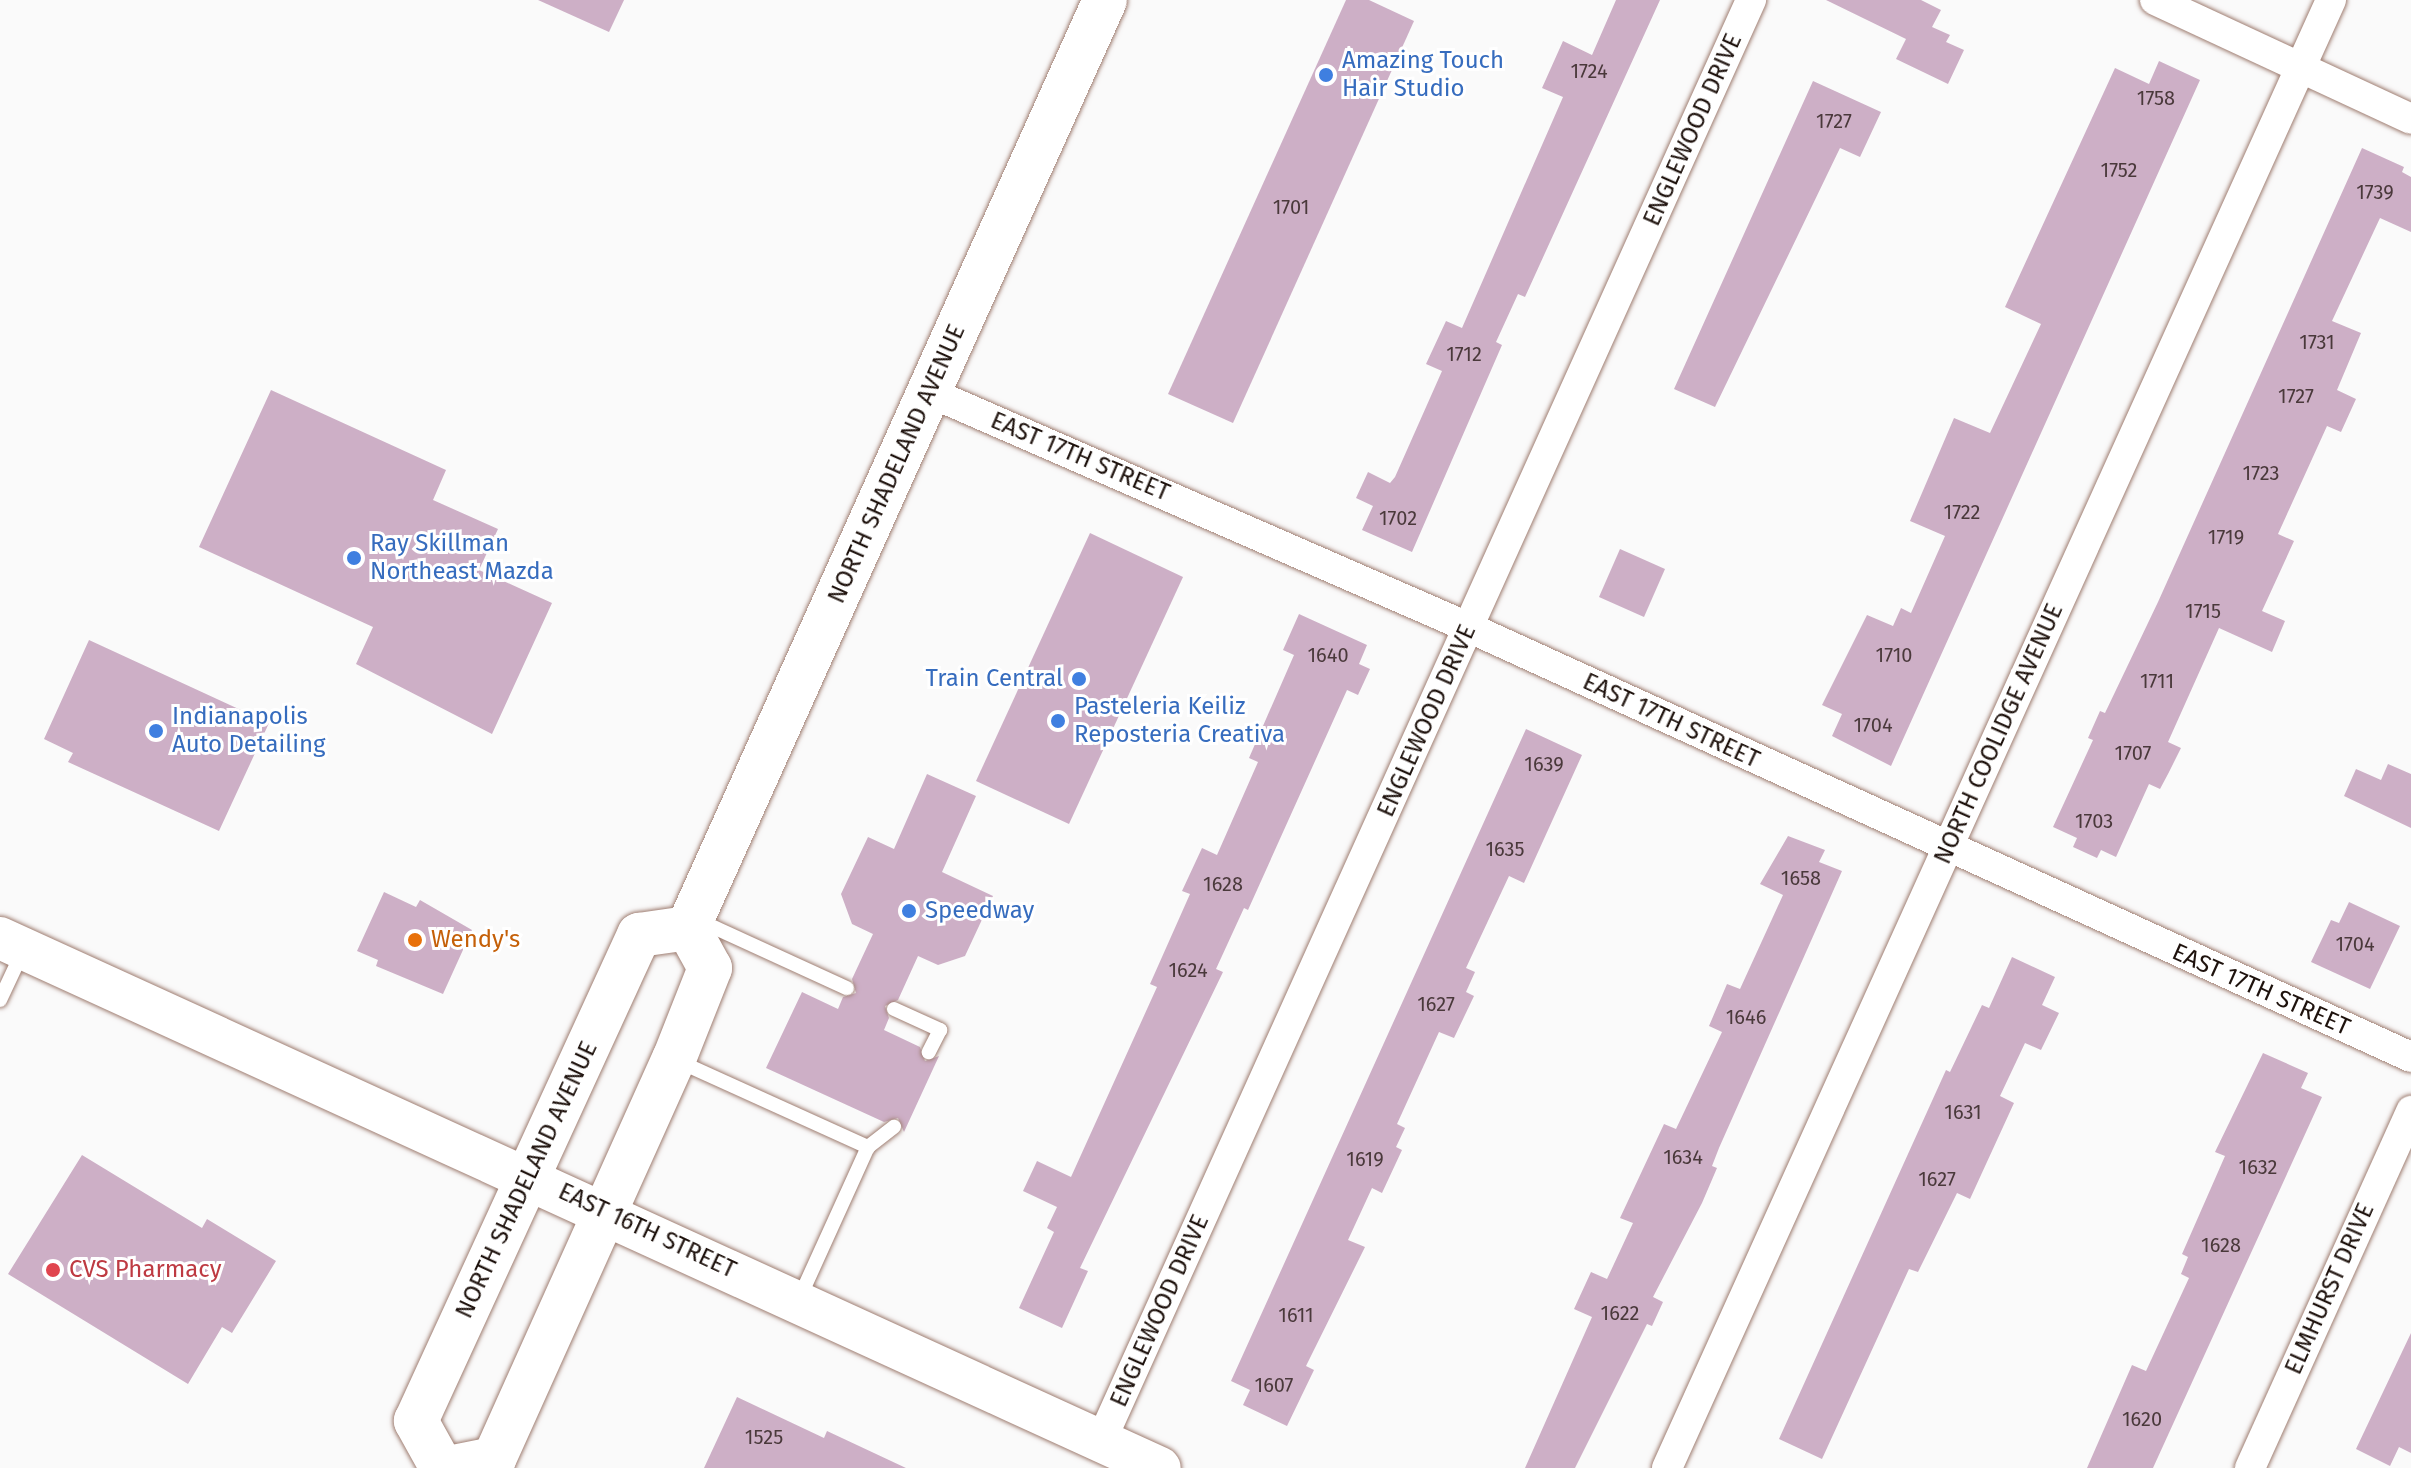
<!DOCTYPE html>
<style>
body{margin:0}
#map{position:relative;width:2411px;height:1468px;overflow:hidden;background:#fafafa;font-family:"Fira Sans",sans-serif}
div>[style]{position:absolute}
.building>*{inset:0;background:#cdafc6}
.roads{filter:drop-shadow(0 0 2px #9f7e72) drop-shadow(0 0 2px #9f7e72)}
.lane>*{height:14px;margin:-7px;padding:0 7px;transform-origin:7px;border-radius:7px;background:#fff}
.street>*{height:30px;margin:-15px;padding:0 15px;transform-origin:15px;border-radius:15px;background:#fff}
.secondary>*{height:42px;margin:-21px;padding:0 21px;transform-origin:21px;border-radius:21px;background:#fff}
.primary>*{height:44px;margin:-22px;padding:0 22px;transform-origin:22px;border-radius:22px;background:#fff}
.dots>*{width:22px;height:22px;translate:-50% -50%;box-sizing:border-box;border:4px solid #fff;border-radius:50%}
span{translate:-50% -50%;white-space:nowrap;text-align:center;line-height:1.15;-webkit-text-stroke:6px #fff;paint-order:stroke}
.number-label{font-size:20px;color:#4a393b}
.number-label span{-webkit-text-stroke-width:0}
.shop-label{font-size:24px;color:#366cbe}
.left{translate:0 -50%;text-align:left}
.right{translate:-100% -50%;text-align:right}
.street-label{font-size:24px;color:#1e120d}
.food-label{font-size:24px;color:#c56008}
.health-label{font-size:24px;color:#be3a42}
</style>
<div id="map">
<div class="building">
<i style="clip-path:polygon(538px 0,624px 0,609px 32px)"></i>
<i style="clip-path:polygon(1346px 0,1369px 0,1414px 21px,1233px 423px,1168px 394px)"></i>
<i style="clip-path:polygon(1616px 0,1660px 0,1525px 297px,1518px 294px,1496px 342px,1502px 345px,1412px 552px,1362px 530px,1373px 506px,1356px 498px,1368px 472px,1390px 483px,1395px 477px,1442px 371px,1426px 364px,1446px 321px,1462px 328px,1563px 97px,1542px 88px,1563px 41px,1592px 55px)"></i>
<i style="clip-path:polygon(1826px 0,1921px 0,1941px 10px,1932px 27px,1950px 35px,1946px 42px,1964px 50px,1948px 84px,1896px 59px,1906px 39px)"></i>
<i style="clip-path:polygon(2159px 61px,2200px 80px,1891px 766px,1832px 736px,1842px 714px,1822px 705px,1867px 615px,1893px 626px,1901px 608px,1911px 613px,1945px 536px,1910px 521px,1954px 418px,1990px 433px,2041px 324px,2005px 307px,2115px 68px,2149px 84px)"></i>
<i style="clip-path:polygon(1813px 81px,1881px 112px,1860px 157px,1840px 148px,1715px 407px,1674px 389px)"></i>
<i style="clip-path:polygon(2362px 148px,2404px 167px,2402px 172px,2411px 177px,2411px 232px,2380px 218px,2332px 321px,2361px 333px,2337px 390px,2356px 399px,2341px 432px,2327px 426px,2278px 534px,2294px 541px,2262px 611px,2285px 621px,2272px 652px,2219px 628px,2168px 742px,2181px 748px,2168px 774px,2160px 789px,2149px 784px,2116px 857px,2101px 850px,2097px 858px,2073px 847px,2077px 838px,2053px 827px,2093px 740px,2088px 738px,2100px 711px,2105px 713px,2158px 602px)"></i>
<i style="clip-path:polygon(271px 390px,446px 470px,433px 500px,498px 529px,479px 570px,552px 603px,492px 734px,356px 664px,373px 627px,199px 547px)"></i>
<i style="clip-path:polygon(1090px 533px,1183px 577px,1069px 824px,976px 781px)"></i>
<i style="clip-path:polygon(1620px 549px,1665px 569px,1644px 617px,1599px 597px)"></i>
<i style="clip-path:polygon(1299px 614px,1367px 645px,1359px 664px,1370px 669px,1358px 695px,1347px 690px,1248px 910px,1244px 908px,1216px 969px,1223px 972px,1080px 1268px,1088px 1271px,1062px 1328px,1019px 1308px,1054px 1232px,1047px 1228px,1057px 1207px,1023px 1191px,1037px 1161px,1071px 1177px,1157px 987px,1150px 984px,1190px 894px,1182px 891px,1202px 848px,1217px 855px,1258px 762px,1249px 758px,1294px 655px,1283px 650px)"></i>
<i style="clip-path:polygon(89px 640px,269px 723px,219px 831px,68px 762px,73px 753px,44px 739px)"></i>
<i style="clip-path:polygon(1526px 729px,1582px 755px,1524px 883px,1509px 876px,1466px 968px,1475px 972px,1466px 992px,1474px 996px,1454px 1038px,1439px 1032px,1397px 1124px,1405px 1128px,1396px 1147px,1402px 1150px,1382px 1193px,1372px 1188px,1348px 1240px,1365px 1247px,1306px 1366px,1314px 1370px,1287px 1426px,1243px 1405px,1250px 1390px,1231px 1381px)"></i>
<i style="clip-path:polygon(2388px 764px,2411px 774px,2411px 828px,2344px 796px,2356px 769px,2381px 780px)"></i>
<i style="clip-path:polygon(927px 774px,976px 796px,942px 872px,993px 896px,965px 956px,938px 965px,918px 956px,898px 1000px,885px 1006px,889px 1018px,884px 1030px,920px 1047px,925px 1061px,939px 1056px,904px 1132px,898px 1118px,884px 1122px,766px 1068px,802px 992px,838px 1009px,843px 997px,856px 993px,852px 979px,873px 934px,852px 924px,841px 894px,868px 837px,894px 849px)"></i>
<i style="clip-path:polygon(1788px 836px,1825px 850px,1819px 862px,1842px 871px,1719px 1148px,1712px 1166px,1717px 1168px,1702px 1203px,1653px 1297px,1663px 1302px,1652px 1326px,1647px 1324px,1575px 1468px,1525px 1468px,1592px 1317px,1574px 1309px,1591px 1272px,1607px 1279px,1633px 1223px,1620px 1218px,1664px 1124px,1676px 1129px,1722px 1032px,1709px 1026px,1727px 984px,1740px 989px,1783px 895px,1760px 884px)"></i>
<i style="clip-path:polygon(384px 892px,416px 907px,420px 900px,472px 930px,443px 994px,376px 966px,378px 960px,357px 951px)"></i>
<i style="clip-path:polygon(2349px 902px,2400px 926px,2370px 989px,2311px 962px,2331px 920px,2339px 923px)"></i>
<i style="clip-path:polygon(2012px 957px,2055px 977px,2042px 1005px,2059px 1013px,2041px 1050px,2025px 1043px,2000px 1096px,2014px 1103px,1970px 1199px,1957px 1193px,1918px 1272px,1909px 1269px,1822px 1459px,1779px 1439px,1946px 1070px,1950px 1072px,1982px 1005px,1989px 1008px)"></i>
<i style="clip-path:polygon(2263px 1053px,2308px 1073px,2301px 1088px,2322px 1097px,2153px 1468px,2087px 1468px,2132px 1365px,2146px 1371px,2189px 1278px,2181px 1274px,2188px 1257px,2182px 1254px,2225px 1156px,2215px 1152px)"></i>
<i style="clip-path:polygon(82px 1155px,202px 1228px,207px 1219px,276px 1261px,232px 1333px,222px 1327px,188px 1384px,8px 1274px)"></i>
<i style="clip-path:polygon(2411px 1333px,2411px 1453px,2399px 1447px,2390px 1466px,2356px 1449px)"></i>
<i style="clip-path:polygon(737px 1397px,824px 1438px,827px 1431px,906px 1468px,704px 1468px)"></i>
</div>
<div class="roads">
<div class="lane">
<i style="left:696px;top:919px;width:166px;rotate:24.6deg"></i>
<i style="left:0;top:1000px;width:52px;rotate:-64.9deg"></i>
<i style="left:894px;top:1009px;width:51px;rotate:24.5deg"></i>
<i style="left:940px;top:1030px;width:25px;rotate:117deg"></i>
<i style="left:678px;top:1061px;width:209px;rotate:24.4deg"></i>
<i style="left:799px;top:1299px;width:167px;rotate:-65.6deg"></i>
<i style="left:868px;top:1147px;width:33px;rotate:-38deg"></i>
</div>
<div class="street">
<i style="left:2155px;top:0;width:282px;rotate:24.9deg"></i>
<i style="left:929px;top:392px;width:590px;rotate:23.57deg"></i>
<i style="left:1470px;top:628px;width:1034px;rotate:24.51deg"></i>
<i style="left:1101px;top:1441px;width:1581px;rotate:-65.72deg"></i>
<i style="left:1667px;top:1468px;width:1611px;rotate:-65.66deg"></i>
<i style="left:2250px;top:1468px;width:392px;rotate:-65.7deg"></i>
</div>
<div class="secondary">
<i style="left:0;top:938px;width:1275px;rotate:24.56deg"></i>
</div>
<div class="primary">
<i style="left:688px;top:928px;width:1017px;rotate:-65.8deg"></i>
<i style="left:442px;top:1468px;width:54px;rotate:-119deg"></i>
<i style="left:416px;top:1421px;width:535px;rotate:-65.35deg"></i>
<i style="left:639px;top:935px;width:49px;rotate:-8.1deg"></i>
<i style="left:448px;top:1468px;width:47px;rotate:-11.1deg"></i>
<i style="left:494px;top:1459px;width:439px;rotate:-65.8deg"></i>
<i style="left:674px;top:1059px;width:98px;rotate:-68.4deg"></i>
<i style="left:710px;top:968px;width:46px;rotate:-118.8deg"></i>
</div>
</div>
<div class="dots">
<i style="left:1326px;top:75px;background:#3f7fe0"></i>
<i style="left:354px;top:558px;background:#3f7fe0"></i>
<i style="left:1079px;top:679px;background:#3f7fe0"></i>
<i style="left:1058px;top:721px;background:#3f7fe0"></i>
<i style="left:156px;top:731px;background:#3f7fe0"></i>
<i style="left:909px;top:911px;background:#3f7fe0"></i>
<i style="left:415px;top:940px;background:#e8710a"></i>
<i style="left:53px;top:1270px;background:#e0444e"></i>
</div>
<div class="number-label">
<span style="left:1589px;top:71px">1724</span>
<span style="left:2156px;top:98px">1758</span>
<span style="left:1834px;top:121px">1727</span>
<span style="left:2119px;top:170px">1752</span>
<span style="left:2375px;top:192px">1739</span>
<span style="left:1291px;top:207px">1701</span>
<span style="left:2317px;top:342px">1731</span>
<span style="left:1464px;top:354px">1712</span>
<span style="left:2296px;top:396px">1727</span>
<span style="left:2261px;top:473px">1723</span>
<span style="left:1962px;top:512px">1722</span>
<span style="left:1398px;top:518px">1702</span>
<span style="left:2226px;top:537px">1719</span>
<span style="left:2203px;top:611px">1715</span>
<span style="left:1328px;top:655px">1640</span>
<span style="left:1894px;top:655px">1710</span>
<span style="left:2157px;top:681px">1711</span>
<span style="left:1873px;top:725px">1704</span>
<span style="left:2133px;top:753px">1707</span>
<span style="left:1544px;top:764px">1639</span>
<span style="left:2094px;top:821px">1703</span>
<span style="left:1505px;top:849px">1635</span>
<span style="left:1801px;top:878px">1658</span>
<span style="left:1223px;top:884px">1628</span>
<span style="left:2355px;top:944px">1704</span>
<span style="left:1188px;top:970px">1624</span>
<span style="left:1436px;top:1004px">1627</span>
<span style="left:1746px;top:1017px">1646</span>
<span style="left:1963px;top:1112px">1631</span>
<span style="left:1683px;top:1157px">1634</span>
<span style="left:1365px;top:1159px">1619</span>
<span style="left:2258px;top:1167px">1632</span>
<span style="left:1937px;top:1179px">1627</span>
<span style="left:2221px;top:1245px">1628</span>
<span style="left:1620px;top:1313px">1622</span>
<span style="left:1296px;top:1315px">1611</span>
<span style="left:1274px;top:1385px">1607</span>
<span style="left:2142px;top:1419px">1620</span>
<span style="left:764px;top:1437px">1525</span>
</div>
<div class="shop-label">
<span class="left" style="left:1342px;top:75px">Amazing Touch<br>Hair Studio</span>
<span class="left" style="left:370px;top:558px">Ray Skillman<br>Northeast Mazda</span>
<span class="right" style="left:1063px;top:679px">Train Central</span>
<span class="left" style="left:1074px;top:721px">Pasteleria Keiliz<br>Reposteria Creativa</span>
<span class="left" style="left:172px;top:731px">Indianapolis<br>Auto Detailing</span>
<span class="left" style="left:925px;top:911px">Speedway</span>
</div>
<div class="street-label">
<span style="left:1693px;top:130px;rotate:-66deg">ENGLEWOOD DRIVE</span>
<span style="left:1080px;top:457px;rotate:23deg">EAST 17TH STREET</span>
<span style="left:897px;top:464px;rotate:-66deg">NORTH SHADELAND AVENUE</span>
<span style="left:1427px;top:721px;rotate:-66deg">ENGLEWOOD DRIVE</span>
<span style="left:1671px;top:721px;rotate:25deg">EAST 17TH STREET</span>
<span style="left:1999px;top:734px;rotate:-66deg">NORTH COOLIDGE AVENUE</span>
<span style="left:2261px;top:990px;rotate:24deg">EAST 17TH STREET</span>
<span style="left:527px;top:1180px;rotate:-65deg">NORTH SHADELAND AVENUE</span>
<span style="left:647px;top:1231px;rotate:25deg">EAST 16TH STREET</span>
<span style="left:2330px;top:1289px;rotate:-66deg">ELMHURST DRIVE</span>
<span style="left:1160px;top:1311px;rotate:-66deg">ENGLEWOOD DRIVE</span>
</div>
<div class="food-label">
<span class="left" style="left:431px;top:940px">Wendy's</span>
</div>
<div class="health-label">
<span class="left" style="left:69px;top:1270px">CVS Pharmacy</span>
</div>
</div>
